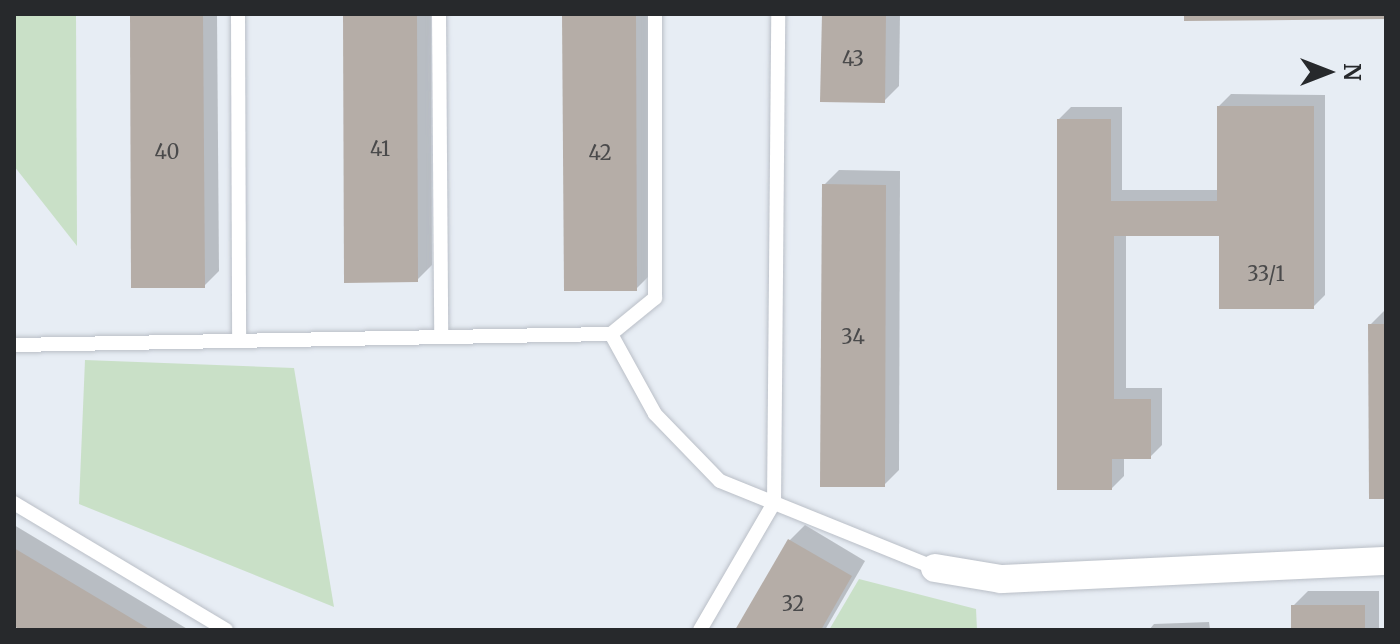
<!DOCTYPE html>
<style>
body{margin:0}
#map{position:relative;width:1400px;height:644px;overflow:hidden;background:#e7edf4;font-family:Merriweather,serif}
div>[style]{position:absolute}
.green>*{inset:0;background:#c9e0c7}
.shadow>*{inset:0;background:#0003}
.building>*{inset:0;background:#b5ada7}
.roads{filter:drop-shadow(0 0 2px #babfc7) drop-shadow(0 0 2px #babfc7)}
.lane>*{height:14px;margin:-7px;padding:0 7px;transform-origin:7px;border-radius:7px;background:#fff}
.street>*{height:28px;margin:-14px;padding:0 14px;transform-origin:14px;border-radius:14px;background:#fff}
span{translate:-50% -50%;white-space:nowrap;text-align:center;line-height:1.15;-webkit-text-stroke:8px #e7edf4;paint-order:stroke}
.number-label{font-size:20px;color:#4a4a4b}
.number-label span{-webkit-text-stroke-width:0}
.frame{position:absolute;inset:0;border:16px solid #27292c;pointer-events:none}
.north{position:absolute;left:1288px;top:32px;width:80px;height:80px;-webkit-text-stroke:6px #e7edf4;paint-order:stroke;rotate:90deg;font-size:22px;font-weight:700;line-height:32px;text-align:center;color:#27292c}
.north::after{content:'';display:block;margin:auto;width:28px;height:36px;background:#27292c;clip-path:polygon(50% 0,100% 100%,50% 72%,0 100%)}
</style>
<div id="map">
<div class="green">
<i style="clip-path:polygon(14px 14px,76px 14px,77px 246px,14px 166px)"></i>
<i style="clip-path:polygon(85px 360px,294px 368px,334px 607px,79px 504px)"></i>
<i style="clip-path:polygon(859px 579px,976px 609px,977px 630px,829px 630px)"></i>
</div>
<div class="shadow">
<i style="clip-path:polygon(132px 14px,217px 14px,219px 271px,204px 286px)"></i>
<i style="clip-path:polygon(345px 14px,431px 14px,432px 265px,417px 280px)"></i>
<i style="clip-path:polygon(564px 14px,650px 14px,651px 274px,636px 289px)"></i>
<i style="clip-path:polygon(824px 14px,900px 14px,899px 86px,884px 101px)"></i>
<i style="clip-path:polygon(1231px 94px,1325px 95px,1325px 295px,1313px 307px,1221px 234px,1126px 234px,1126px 388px,1162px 388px,1162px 445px,1150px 457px,1124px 457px,1124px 476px,1112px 488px,1059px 119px,1071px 107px,1122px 107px,1122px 190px,1219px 190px,1219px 106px)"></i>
<i style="clip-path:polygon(839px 170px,900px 171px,899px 470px,884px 485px,824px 185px)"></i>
<i style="clip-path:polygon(1385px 310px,1386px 310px,1386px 497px,1370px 325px)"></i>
<i style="clip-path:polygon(14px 525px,189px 630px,24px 630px,14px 624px)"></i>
<i style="clip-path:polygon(805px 525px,865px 561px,825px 630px,737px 630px,790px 540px)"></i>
<i style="clip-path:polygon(1308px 591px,1379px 591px,1379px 630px,1293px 630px,1293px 606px)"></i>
<i style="clip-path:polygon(1209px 622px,1210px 630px,1149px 630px,1154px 624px)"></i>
</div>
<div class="building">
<i style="clip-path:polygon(130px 14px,203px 14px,205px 288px,131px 288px)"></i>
<i style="clip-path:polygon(343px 14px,417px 14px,418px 282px,344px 283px)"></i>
<i style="clip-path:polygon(562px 14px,636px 14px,637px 291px,564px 291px)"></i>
<i style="clip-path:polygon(822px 14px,886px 14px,885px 103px,820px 102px)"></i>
<i style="clip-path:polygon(1184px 14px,1386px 14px,1386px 19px,1184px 21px)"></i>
<i style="clip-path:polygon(1217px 106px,1314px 106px,1314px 309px,1219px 309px,1219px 236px,1114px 236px,1114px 399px,1151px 399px,1151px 459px,1112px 459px,1112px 490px,1057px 490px,1057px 119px,1111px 119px,1111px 201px,1217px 201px)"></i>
<i style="clip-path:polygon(822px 184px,886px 185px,885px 487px,820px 487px)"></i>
<i style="clip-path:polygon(1368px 324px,1386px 324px,1386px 499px,1369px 499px)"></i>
<i style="clip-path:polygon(788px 539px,852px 576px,821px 630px,735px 630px)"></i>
<i style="clip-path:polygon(14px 548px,151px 630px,20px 630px,14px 626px)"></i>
<i style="clip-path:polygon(1291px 605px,1365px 605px,1365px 630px,1291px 630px)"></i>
</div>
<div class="roads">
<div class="lane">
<i style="left:238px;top:14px;width:327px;rotate:89.8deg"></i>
<i style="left:439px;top:14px;width:323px;rotate:89.6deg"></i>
<i style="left:611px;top:334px;width:91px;rotate:61.2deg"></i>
<i style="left:655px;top:414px;width:93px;rotate:45.9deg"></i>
<i style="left:720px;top:481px;width:232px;rotate:22deg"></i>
<i style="left:14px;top:345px;width:597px;rotate:-1.06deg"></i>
<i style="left:611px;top:334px;width:57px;rotate:-39.3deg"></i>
<i style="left:655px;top:298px;width:284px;rotate:-90deg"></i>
<i style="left:14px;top:503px;width:247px;rotate:30.9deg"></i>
<i style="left:700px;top:630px;width:147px;rotate:-59.8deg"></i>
<i style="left:774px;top:503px;width:489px;rotate:-89.5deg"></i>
</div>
<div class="street">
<i style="left:935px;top:568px;width:67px;rotate:9.5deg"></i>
<i style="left:1001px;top:579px;width:385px;rotate:-2.7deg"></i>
</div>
</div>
<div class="number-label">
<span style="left:853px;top:58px">43</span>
<span style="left:380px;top:148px">41</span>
<span style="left:167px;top:151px">40</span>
<span style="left:600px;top:152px">42</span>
<span style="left:1266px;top:273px">33/1</span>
<span style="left:853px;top:336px">34</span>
<span style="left:793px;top:603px">32</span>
</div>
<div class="frame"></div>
<div class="north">N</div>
</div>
